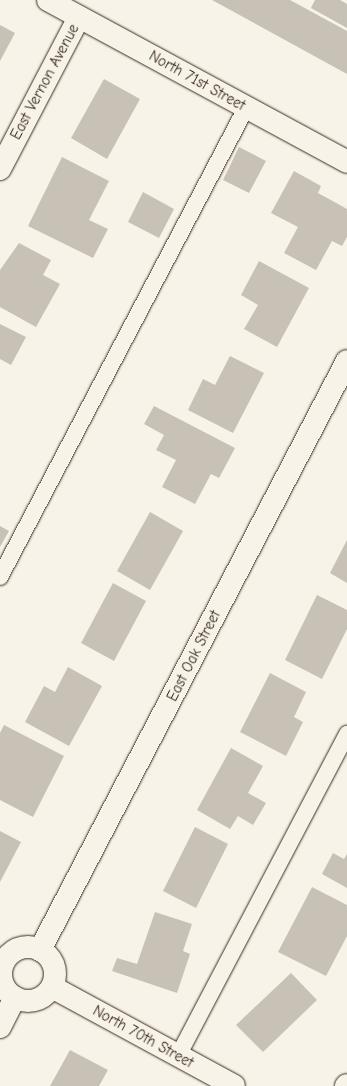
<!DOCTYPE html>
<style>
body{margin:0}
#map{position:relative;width:347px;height:1086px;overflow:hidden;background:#f7f3e8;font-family:"Comic Neue",sans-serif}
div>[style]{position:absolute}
.building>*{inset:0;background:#c8c1b6}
.roads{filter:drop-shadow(0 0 1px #3b2a1e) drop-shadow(0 0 1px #3b2a1e)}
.service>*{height:16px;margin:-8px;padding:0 8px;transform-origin:8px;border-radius:8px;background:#f7f3e8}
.minor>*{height:22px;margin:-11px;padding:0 11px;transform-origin:11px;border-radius:11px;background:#f7f3e8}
.tertiary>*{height:22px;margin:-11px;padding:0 11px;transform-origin:11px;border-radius:11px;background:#f7f3e8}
.tertiary>.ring{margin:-11px;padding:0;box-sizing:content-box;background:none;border:22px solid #f7f3e8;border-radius:50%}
span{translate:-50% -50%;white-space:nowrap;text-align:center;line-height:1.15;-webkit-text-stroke:4px #f7f3e8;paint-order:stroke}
.street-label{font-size:15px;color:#3b2a1e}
</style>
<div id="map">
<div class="building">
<i style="clip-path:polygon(212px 0,290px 0,347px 31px,347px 74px)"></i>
<i style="clip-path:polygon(315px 0,340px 0,347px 4px,347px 28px,311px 8px)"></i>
<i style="clip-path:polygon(0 25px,15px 33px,0 61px)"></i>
<i style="clip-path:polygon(104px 79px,140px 99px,107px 159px,71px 138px)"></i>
<i style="clip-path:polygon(239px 147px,266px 161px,249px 193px,223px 180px)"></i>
<i style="clip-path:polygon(62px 157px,109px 181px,89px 220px,108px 229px,93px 258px,28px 226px)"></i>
<i style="clip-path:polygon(294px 171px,321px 186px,318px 193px,347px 209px,347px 237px,342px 246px,332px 241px,316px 270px,284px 253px,298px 227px,271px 213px)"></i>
<i style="clip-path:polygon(143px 192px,174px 209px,159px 238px,128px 222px)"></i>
<i style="clip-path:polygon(19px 243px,51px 260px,43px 275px,60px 284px,36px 327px,0 307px,0 270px)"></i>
<i style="clip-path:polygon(259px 261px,309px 288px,277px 347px,244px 329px,258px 305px,241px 295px)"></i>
<i style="clip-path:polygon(0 324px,26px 337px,11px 365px,0 359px)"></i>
<i style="clip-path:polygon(230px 356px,264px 373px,233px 433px,188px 410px,203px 379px,215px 385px)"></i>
<i style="clip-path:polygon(154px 406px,235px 448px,219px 478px,211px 474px,195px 504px,162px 487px,176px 460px,156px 450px,164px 435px,144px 424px)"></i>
<i style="clip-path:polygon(150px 512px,183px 531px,150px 590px,117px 571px)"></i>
<i style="clip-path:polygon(0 526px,9px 531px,0 547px)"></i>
<i style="clip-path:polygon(347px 540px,347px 583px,330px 573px)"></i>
<i style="clip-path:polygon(113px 583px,146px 601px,114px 661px,81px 643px)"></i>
<i style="clip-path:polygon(317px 595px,347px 610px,347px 629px,322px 679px,285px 660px)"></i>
<i style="clip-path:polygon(68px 667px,102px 686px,69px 746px,25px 722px,44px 686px,55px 692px)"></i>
<i style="clip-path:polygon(270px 673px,306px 692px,294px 717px,303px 722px,286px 756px,240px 732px)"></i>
<i style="clip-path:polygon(4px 725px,64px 756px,33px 817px,0 800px,0 733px)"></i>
<i style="clip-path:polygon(231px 748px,263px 766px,248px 793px,266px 803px,253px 825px,238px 816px,230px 829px,197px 810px)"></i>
<i style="clip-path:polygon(195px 827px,228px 844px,196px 908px,163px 891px)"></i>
<i style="clip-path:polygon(0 831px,21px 842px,0 882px)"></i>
<i style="clip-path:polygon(333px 853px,344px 859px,347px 854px,347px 888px,322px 874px)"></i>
<i style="clip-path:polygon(312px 887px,347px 905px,347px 936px,326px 976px,278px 952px)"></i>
<i style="clip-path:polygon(155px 912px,192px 924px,183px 951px,190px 954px,177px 993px,112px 971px,117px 958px,137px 964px)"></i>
<i style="clip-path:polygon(291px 973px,317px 1000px,263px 1052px,236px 1025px)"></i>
<i style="clip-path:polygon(70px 1050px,108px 1070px,99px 1086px,50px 1086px)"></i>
</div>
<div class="roads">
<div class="service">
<i style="left:0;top:577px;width:530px;rotate:-62.32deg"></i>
<i style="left:178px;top:1056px;width:364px;rotate:-62.3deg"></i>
</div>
<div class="minor">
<i style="left:48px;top:0;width:340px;rotate:28.4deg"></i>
<i style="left:0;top:169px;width:171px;rotate:-62.5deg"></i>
<i style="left:0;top:960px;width:4px;rotate:27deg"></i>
<i style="left:346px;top:1086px;width:1px;rotate:-45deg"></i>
</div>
<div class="tertiary">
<i class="ring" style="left:1px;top:947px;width:32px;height:32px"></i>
<i style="left:40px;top:950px;width:664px;rotate:-62.47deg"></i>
<i style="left:52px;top:987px;width:207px;rotate:28.5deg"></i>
<i style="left:0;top:1027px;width:33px;rotate:-63deg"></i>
</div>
</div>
<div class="street-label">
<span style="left:197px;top:81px;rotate:29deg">North 71st Street</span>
<span style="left:45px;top:82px;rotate:-62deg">East Vernon Avenue</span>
<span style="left:194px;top:656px;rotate:-63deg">East Oak Street</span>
<span style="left:143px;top:1037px;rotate:29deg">North 70th Street</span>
</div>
</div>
